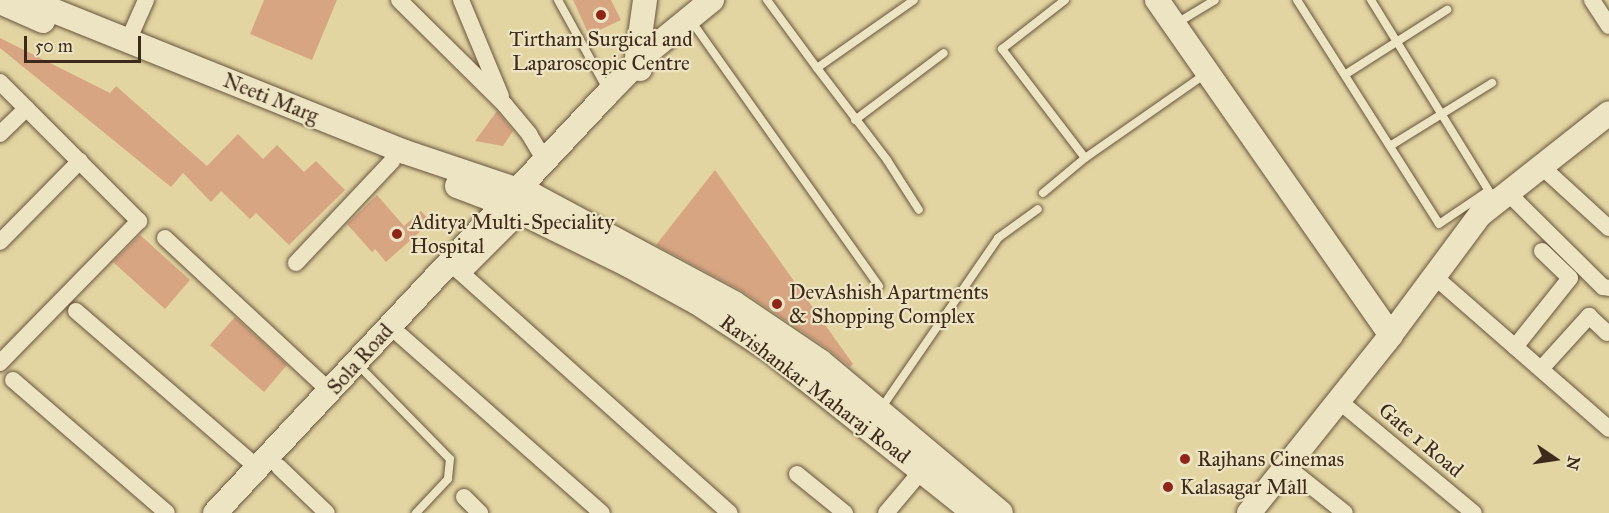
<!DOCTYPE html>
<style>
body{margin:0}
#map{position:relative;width:1609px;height:513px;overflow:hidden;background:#e3d5a2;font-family:"IM FELL Great Primer",serif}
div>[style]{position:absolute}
.building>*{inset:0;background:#d8a583}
.roads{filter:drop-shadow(0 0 2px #67553d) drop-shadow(0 0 2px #67553d)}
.lane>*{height:8px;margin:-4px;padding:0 4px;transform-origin:4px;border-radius:4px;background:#ede4c3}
.street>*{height:16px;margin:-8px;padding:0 8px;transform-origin:8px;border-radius:8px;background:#ede4c3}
.secondary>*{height:24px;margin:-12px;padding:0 12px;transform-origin:12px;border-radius:12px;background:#ede4c3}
.dots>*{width:16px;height:16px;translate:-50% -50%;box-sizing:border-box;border:3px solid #ede4c3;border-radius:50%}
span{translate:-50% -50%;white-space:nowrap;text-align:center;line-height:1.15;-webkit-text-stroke:4.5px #ede4c3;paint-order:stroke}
.poi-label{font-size:21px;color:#3e2a1b}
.left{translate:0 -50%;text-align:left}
.street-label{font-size:21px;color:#3e2a1b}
.north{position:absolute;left:1525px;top:429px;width:60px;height:60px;-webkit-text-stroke:4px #ede4c3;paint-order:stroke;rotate:103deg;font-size:16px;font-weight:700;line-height:24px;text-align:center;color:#3e2a1b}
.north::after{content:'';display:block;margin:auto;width:21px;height:27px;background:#3e2a1b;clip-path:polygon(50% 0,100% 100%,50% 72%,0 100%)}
.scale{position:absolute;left:24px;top:36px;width:117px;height:27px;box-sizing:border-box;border:3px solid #3e2a1b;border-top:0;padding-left:8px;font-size:18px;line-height:21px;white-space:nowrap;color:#3e2a1b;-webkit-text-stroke:4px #ede4c3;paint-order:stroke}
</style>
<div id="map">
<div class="building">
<i style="clip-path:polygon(264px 0,337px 0,312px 60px,250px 34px)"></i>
<i style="clip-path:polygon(573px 0,611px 0,621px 20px,589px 35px)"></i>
<i style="clip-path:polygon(0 38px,110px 93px,116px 86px,207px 166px,238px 134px,263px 159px,277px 145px,304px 172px,316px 161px,345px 190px,289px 245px,256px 213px,250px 219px,221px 191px,211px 202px,183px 173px,171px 187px,0 48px)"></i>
<i style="clip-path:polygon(497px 111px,513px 131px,503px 146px,475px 141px)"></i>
<i style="clip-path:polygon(715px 170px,853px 364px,850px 367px,828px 349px,742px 291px,656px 245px)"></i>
<i style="clip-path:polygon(377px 195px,404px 226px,421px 211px,431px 222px,386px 262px,375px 249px,372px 252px,347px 224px)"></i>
<i style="clip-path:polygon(140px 235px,190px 280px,165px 309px,113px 262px)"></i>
<i style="clip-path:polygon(235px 317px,287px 365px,264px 392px,210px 345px)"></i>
</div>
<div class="roads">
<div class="lane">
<i style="left:558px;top:0;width:102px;rotate:61.2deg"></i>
<i style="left:767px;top:0;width:84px;rotate:53.7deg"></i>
<i style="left:817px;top:68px;width:118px;rotate:-35deg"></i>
<i style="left:1065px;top:0;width:80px;rotate:142.1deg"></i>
<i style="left:1002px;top:49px;width:137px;rotate:52.7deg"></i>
<i style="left:1297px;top:0;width:265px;rotate:57.6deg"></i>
<i style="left:1439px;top:224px;width:59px;rotate:-34deg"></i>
<i style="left:1371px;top:0;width:227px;rotate:58.3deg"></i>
<i style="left:1177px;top:23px;width:44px;rotate:-31.2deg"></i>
<i style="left:697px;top:29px;width:315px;rotate:54.7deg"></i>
<i style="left:817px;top:68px;width:116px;rotate:52.7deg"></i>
<i style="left:887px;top:160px;width:59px;rotate:57.4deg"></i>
<i style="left:1346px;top:74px;width:120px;rotate:-32.4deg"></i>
<i style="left:855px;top:120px;width:111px;rotate:-37deg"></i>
<i style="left:1390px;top:146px;width:120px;rotate:-31.7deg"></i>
<i style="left:1043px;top:193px;width:55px;rotate:-39.8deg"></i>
<i style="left:1085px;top:158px;width:149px;rotate:-34.9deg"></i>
<i style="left:366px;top:373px;width:120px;rotate:45.7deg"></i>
<i style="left:450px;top:459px;width:20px;rotate:96deg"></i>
<i style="left:448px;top:479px;width:47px;rotate:133.3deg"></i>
<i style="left:880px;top:410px;width:209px;rotate:-55.5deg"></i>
<i style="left:998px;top:238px;width:49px;rotate:-35.9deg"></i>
</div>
<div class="street">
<i style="left:399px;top:0;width:149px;rotate:44.7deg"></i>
<i style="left:505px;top:105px;width:38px;rotate:50deg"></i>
<i style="left:529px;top:134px;width:31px;rotate:59deg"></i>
<i style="left:461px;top:0;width:104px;rotate:67.4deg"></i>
<i style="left:1592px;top:0;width:31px;rotate:57deg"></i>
<i style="left:128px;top:41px;width:45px;rotate:-66.3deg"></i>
<i style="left:0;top:82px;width:197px;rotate:45deg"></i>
<i style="left:139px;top:221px;width:199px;rotate:134.4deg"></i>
<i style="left:0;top:134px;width:37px;rotate:-44deg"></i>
<i style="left:1541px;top:166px;width:92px;rotate:42.4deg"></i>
<i style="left:1507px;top:192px;width:135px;rotate:44.7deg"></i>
<i style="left:1603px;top:287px;width:6px;rotate:9deg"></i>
<i style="left:165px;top:238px;width:226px;rotate:42.9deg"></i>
<i style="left:0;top:242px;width:114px;rotate:-45.4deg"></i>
<i style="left:296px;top:263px;width:140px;rotate:-46.7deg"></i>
<i style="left:459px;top:271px;width:363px;rotate:41.8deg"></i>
<i style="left:1435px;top:277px;width:231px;rotate:41.1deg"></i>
<i style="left:76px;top:311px;width:240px;rotate:40.8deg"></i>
<i style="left:400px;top:335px;width:269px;rotate:41.4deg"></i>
<i style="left:1515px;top:347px;width:88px;rotate:-51.4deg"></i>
<i style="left:1570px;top:278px;width:39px;rotate:-136deg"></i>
<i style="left:1541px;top:369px;width:72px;rotate:-47.8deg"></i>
<i style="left:1589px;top:316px;width:25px;rotate:43deg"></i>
<i style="left:13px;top:380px;width:203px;rotate:40.8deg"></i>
<i style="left:1339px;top:401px;width:175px;rotate:39.7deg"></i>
<i style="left:1286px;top:466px;width:75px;rotate:38.5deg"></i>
<i style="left:279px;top:467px;width:66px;rotate:43.8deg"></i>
<i style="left:797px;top:474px;width:62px;rotate:39.1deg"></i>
<i style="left:464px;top:497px;width:23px;rotate:45deg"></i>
<i style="left:886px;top:513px;width:57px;rotate:-49.9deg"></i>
</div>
<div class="secondary">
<i style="left:27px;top:0;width:407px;rotate:21.9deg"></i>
<i style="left:405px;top:152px;width:135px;rotate:18.6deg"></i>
<i style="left:533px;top:195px;width:228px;rotate:28.2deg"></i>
<i style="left:734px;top:303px;width:104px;rotate:34deg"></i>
<i style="left:820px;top:361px;width:236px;rotate:40deg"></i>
<i style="left:1157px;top:0;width:409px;rotate:55.1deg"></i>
<i style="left:0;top:2px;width:47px;rotate:23.8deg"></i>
<i style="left:640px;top:69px;width:6px;rotate:-135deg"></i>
<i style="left:636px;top:65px;width:66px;rotate:-82.1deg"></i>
<i style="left:457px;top:186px;width:48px;rotate:20.7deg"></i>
<i style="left:502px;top:203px;width:140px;rotate:26.2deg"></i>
<i style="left:628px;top:265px;width:77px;rotate:28.6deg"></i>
<i style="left:696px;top:302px;width:90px;rotate:33.2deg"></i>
<i style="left:771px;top:351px;width:260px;rotate:38.6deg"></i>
<i style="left:462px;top:268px;width:93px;rotate:-45deg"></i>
<i style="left:215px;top:513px;width:577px;rotate:-46.9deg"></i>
<i style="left:609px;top:92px;width:54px;rotate:-45.7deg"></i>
<i style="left:647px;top:53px;width:84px;rotate:-39.2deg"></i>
<i style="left:1249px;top:513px;width:221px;rotate:-51.4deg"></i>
<i style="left:1387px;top:340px;width:156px;rotate:-53.4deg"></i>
<i style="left:1480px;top:215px;width:164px;rotate:-38.3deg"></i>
</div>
</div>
<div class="dots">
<i style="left:601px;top:15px;background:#8f2418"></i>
<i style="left:397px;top:234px;background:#8f2418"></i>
<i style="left:777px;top:304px;background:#8f2418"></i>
<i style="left:1185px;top:459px;background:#8f2418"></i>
<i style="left:1168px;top:487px;background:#8f2418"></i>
</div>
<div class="poi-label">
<span style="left:601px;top:51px">Tirtham Surgical and<br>Laparoscopic Centre</span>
<span class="left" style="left:410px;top:234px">Aditya Multi-Speciality<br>Hospital</span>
<span class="left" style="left:789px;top:304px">DevAshish Apartments<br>&amp; Shopping Complex</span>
<span class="left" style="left:1197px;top:459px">Rajhans Cinemas</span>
<span class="left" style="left:1180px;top:487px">Kalasagar Mall</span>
</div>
<div class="street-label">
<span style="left:271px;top:98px;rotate:22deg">Neeti Marg</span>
<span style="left:360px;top:359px;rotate:-48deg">Sola Road</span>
<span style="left:815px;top:389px;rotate:37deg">Ravishankar Maharaj Road</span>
<span style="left:1421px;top:440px;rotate:40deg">Gate 1 Road</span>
</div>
<div class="north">N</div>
<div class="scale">50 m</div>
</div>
